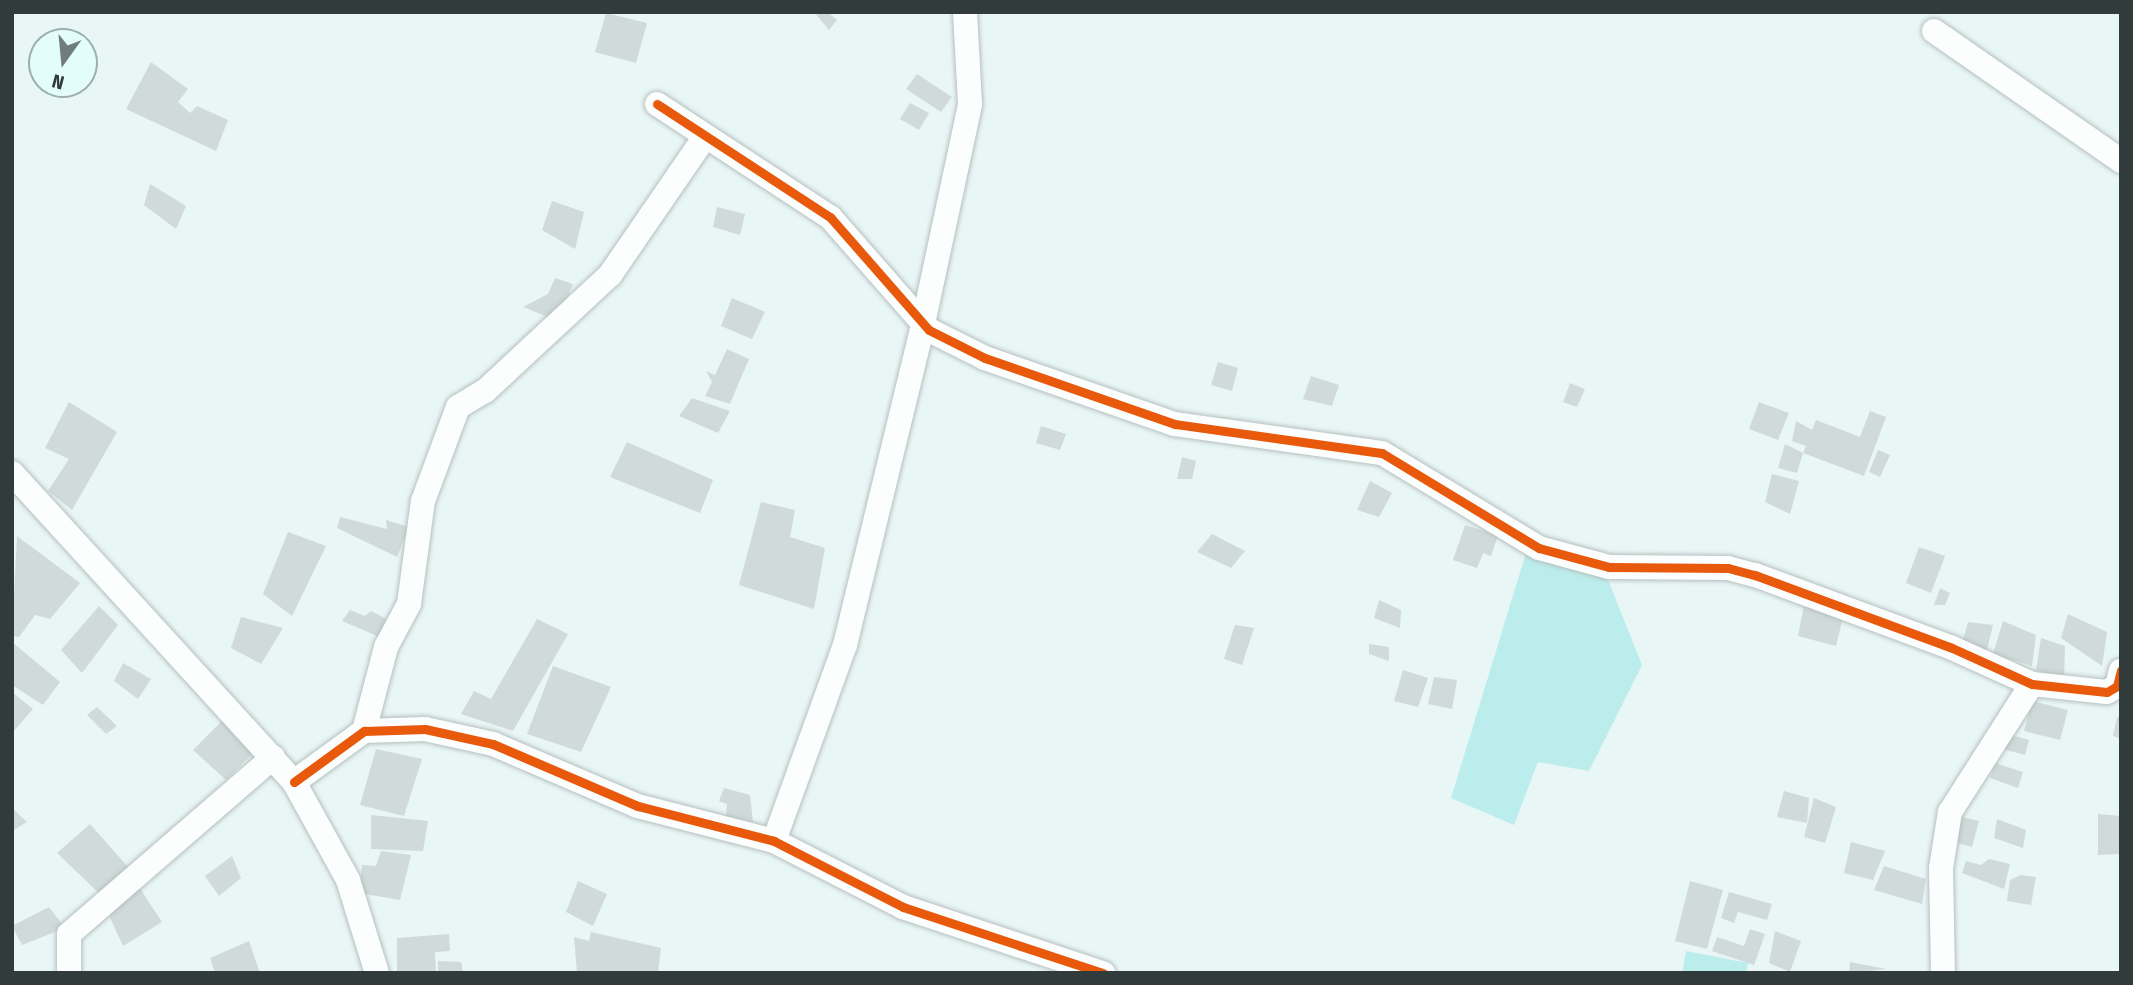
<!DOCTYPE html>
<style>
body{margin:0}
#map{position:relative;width:2133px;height:985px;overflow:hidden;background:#e9f6f6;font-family:"Fira Sans Condensed",sans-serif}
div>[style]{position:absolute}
.green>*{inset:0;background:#bceded}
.building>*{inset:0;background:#d0dada}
.roads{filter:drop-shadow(0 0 2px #b5c0bf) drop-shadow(0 0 2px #b5c0bf)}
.street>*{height:24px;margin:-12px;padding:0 12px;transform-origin:12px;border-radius:12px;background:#fcfefe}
.cycleway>*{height:9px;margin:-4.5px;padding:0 4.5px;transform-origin:4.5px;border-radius:4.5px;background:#e8590c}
span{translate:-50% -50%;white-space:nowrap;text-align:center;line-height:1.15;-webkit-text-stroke:5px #e3fcfc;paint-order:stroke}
.frame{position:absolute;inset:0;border:14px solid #313b3b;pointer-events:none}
.north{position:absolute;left:28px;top:28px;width:70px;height:70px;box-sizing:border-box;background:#e3fcfc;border:2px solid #9cafaf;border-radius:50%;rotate:195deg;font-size:19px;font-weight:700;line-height:28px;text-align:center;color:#313b3b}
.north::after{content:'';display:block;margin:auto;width:24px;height:32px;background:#717c7c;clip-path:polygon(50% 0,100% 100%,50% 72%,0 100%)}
</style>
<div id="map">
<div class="green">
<i style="clip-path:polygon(1526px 553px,1606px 575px,1642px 665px,1589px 771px,1538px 762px,1514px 825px,1451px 798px)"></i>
<i style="clip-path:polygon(1686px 951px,1748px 963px,1746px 973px,1682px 973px)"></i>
</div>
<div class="building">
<i style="clip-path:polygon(814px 12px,827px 12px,837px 20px,829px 30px)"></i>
<i style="clip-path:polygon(606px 13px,647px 23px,636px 63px,595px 52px)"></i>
<i style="clip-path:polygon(151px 62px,188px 89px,178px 102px,190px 113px,197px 106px,228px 120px,216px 151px,126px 109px)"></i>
<i style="clip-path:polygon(917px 74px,952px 97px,941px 112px,906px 89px)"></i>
<i style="clip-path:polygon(910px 103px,929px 113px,919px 130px,900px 119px)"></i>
<i style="clip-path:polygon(150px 184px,186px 206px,176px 229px,144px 205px)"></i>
<i style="clip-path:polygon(552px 201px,584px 212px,575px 249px,542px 230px)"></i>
<i style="clip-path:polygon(717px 207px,745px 214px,740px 235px,713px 227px)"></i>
<i style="clip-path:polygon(555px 278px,573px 284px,558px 321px,523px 307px,548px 294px)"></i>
<i style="clip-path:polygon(732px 298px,765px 312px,752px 339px,721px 326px)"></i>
<i style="clip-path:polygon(727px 349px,749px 359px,730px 404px,705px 396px,712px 382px,706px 371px,715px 375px)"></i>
<i style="clip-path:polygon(1218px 362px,1238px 368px,1232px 391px,1211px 385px)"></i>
<i style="clip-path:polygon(1311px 376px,1339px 385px,1332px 406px,1303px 399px)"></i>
<i style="clip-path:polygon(1570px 383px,1585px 389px,1577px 407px,1563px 402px)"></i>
<i style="clip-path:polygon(692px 398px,730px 411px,718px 433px,679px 416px)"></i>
<i style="clip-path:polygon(69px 402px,117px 432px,72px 510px,48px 491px,69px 459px,45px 448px)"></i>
<i style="clip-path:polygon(1759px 402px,1789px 413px,1778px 440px,1749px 429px)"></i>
<i style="clip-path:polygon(1870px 411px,1886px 417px,1864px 476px,1803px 453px,1797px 473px,1778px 468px,1785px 444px,1803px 453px,1806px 446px,1792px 441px,1796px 421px,1812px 430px,1816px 420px,1860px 437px)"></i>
<i style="clip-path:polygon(1041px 426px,1066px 434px,1060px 450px,1036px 443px)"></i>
<i style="clip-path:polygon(627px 442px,713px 480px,700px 513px,610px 477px)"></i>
<i style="clip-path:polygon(1878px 450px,1890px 455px,1880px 477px,1869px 472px)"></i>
<i style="clip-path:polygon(1182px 457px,1196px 461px,1192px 479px,1177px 479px)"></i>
<i style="clip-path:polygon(1772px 474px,1799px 481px,1790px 514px,1765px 502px)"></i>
<i style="clip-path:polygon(1370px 481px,1392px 493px,1379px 517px,1357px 510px)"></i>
<i style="clip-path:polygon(761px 502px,795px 510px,790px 537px,825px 548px,814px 609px,739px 585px)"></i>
<i style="clip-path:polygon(340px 517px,387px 529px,386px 520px,409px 527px,397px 557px,337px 528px)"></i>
<i style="clip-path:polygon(1465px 525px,1498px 535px,1491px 556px,1483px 553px,1477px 568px,1453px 560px)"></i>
<i style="clip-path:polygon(288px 532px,326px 546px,292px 616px,263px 594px)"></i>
<i style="clip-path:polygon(1212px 534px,1245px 551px,1231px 568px,1197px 552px)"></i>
<i style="clip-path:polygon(17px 536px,80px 583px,50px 619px,35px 615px,19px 637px,12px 636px)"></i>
<i style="clip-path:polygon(1919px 547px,1945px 556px,1931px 593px,1906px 583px)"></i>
<i style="clip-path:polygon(1940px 588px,1950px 593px,1945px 605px,1934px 605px)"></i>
<i style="clip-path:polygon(1379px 600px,1401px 610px,1400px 628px,1374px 618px)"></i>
<i style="clip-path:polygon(1804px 605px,1843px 617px,1836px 646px,1798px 636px)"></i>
<i style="clip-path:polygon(99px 606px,118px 625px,82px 673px,61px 650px)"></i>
<i style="clip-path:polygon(350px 610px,365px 616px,371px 611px,394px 623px,382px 638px,342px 621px)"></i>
<i style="clip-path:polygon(2068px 614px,2107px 632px,2102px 666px,2061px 638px)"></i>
<i style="clip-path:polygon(241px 617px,283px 628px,261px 664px,231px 648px)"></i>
<i style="clip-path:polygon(537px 619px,568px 634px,513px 731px,461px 714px,474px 691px,491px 699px)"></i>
<i style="clip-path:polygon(2003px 621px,2036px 635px,2032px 666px,1993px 654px)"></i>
<i style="clip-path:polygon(1968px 622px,1993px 625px,1987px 650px,1961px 647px)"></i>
<i style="clip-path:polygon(1235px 625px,1254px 628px,1242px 665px,1224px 659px)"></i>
<i style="clip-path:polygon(2041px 638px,2065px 646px,2064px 679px,2036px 670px)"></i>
<i style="clip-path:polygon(12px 642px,60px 682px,43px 705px,12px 685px)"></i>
<i style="clip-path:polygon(1369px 644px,1389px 647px,1389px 661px,1369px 654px)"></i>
<i style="clip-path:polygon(123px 663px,151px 679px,138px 699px,114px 681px)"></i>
<i style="clip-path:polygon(553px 666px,611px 687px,581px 752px,527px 734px)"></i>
<i style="clip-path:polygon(1403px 670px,1428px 678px,1418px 707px,1394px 701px)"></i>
<i style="clip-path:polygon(1434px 677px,1457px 680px,1452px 709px,1428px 704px)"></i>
<i style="clip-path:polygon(12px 692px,33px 709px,12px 733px)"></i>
<i style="clip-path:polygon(2032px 701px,2068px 710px,2060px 740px,2024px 731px)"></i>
<i style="clip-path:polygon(97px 707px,117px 726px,106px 734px,87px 715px)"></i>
<i style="clip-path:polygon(2117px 717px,2121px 717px,2121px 739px,2113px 736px)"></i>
<i style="clip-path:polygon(222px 721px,252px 754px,226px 780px,193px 750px)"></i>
<i style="clip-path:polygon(2007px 734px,2029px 740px,2025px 755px,2003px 749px)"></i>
<i style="clip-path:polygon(376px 749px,422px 759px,404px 816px,360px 805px)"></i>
<i style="clip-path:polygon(1995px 763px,2023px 772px,2018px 788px,1990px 778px)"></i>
<i style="clip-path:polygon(724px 788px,750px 795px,753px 822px,726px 816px,727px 804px,719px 801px)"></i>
<i style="clip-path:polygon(1784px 791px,1809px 798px,1807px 823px,1777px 817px)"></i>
<i style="clip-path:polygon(1814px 798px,1836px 807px,1825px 843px,1804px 837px)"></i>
<i style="clip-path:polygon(12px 808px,27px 822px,12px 831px)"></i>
<i style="clip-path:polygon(2098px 814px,2121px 816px,2121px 854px,2098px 855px)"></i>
<i style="clip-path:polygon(371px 815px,428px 821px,423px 851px,371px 849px)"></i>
<i style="clip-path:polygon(1962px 817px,1979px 821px,1972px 847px,1957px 843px)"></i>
<i style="clip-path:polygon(1997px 819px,2026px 830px,2023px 848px,1994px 838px)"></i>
<i style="clip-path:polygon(90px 824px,129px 868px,102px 896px,57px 853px)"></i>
<i style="clip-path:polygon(1851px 842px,1885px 851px,1873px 880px,1844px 873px)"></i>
<i style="clip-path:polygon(381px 851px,411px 855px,400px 900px,359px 893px,362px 865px,376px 866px)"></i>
<i style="clip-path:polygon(232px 856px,241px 878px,219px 896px,205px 876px)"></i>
<i style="clip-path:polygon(1989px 859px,2010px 864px,2004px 889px,1962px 873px,1966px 861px,1981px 865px)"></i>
<i style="clip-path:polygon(1884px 866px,1926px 879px,1922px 904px,1874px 890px)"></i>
<i style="clip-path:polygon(2021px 875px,2036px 877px,2031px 905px,2007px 901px,2010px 880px)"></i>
<i style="clip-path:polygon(578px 881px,607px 894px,593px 926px,566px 912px)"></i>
<i style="clip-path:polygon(1690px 881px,1723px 890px,1707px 949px,1675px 941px)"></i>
<i style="clip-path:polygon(139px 887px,162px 922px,123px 946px,108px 913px)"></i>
<i style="clip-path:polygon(1729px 892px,1772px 904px,1767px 920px,1738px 912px,1734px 923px,1721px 918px)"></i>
<i style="clip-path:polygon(49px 907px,65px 928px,22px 945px,12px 926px)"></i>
<i style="clip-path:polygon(1750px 929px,1765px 934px,1754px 965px,1712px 951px,1717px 937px,1744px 946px)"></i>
<i style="clip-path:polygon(1775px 931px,1801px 941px,1790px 972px,1769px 963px)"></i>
<i style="clip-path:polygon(591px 932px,661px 948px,658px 973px,577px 973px,574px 937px,589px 941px)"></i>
<i style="clip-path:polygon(449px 934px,450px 951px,435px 952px,436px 973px,397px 973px,397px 938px)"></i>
<i style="clip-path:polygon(249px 941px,260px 973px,215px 973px,210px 958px)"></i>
<i style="clip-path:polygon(438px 961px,461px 962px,463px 973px,438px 973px)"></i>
<i style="clip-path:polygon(1850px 962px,1886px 969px,1849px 973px)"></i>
</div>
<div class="roads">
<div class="street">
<i style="left:1934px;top:31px;width:228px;rotate:34.8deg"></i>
<i style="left:657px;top:104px;width:207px;rotate:33.2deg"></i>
<i style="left:830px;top:217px;width:150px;rotate:48.8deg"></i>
<i style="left:929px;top:330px;width:63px;rotate:26.6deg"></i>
<i style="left:985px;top:358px;width:201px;rotate:19.2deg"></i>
<i style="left:1175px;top:424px;width:209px;rotate:8deg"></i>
<i style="left:1382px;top:453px;width:184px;rotate:31.2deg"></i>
<i style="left:1539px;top:548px;width:73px;rotate:15.2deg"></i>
<i style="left:1609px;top:567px;width:119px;rotate:0.5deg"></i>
<i style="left:1728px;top:568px;width:28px;rotate:15deg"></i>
<i style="left:1755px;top:575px;width:208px;rotate:20.3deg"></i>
<i style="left:1950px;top:647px;width:90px;rotate:24.3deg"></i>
<i style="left:2032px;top:684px;width:75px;rotate:6.1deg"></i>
<i style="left:2107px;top:692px;width:12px;rotate:-31deg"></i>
<i style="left:2117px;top:686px;width:16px;rotate:-76deg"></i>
<i style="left:12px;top:473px;width:418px;rotate:47.6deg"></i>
<i style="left:294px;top:782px;width:112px;rotate:61.1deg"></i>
<i style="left:348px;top:880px;width:97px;rotate:72.7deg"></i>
<i style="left:364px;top:731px;width:87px;rotate:-75.3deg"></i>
<i style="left:386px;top:647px;width:49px;rotate:-61.9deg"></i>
<i style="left:409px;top:604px;width:104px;rotate:-82.3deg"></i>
<i style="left:423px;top:501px;width:100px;rotate:-69.6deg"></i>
<i style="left:458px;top:407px;width:31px;rotate:-31deg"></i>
<i style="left:485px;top:391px;width:171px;rotate:-42.9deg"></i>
<i style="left:610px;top:275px;width:168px;rotate:-55.5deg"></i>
<i style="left:294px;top:782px;width:87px;rotate:-36.1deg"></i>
<i style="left:364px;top:731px;width:61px;rotate:-1.9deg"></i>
<i style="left:425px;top:729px;width:70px;rotate:12.4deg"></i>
<i style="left:493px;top:744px;width:158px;rotate:23.2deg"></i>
<i style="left:638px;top:806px;width:140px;rotate:14.4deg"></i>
<i style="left:774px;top:841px;width:145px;rotate:27.1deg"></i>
<i style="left:903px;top:907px;width:211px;rotate:18.3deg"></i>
<i style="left:774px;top:841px;width:208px;rotate:-70.1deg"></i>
<i style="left:845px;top:645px;width:330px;rotate:-76.3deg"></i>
<i style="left:923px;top:324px;width:225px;rotate:-77.9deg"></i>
<i style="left:970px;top:104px;width:92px;rotate:-93.1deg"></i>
<i style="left:69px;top:973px;width:39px;rotate:-90deg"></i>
<i style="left:69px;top:934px;width:270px;rotate:-40.9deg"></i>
<i style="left:1943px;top:973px;width:105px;rotate:-91.1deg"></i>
<i style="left:1941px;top:868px;width:57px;rotate:-80.9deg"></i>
<i style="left:1950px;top:812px;width:152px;rotate:-57.4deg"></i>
</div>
</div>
<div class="cycleway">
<i style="left:657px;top:104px;width:207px;rotate:33.2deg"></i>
<i style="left:830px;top:217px;width:150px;rotate:48.8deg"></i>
<i style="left:929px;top:330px;width:63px;rotate:26.6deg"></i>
<i style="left:985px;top:358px;width:201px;rotate:19.2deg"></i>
<i style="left:1175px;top:424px;width:209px;rotate:8deg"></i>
<i style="left:1382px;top:453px;width:184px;rotate:31.2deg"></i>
<i style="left:1539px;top:548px;width:73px;rotate:15.2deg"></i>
<i style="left:1609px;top:567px;width:119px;rotate:0.5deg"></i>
<i style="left:1728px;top:568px;width:28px;rotate:15deg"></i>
<i style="left:1755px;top:575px;width:208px;rotate:20.3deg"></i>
<i style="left:1950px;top:647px;width:90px;rotate:24.3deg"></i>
<i style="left:2032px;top:684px;width:75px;rotate:6.1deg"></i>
<i style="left:2107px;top:692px;width:12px;rotate:-31deg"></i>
<i style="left:2117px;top:686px;width:16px;rotate:-76deg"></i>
<i style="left:294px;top:782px;width:87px;rotate:-36.1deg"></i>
<i style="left:364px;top:731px;width:61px;rotate:-1.9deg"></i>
<i style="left:425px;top:729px;width:70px;rotate:12.4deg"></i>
<i style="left:493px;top:744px;width:158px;rotate:23.2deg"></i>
<i style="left:638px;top:806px;width:140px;rotate:14.4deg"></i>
<i style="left:774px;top:841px;width:145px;rotate:27.1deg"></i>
<i style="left:903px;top:907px;width:211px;rotate:18.3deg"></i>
</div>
<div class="frame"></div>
<div class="north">N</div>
</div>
